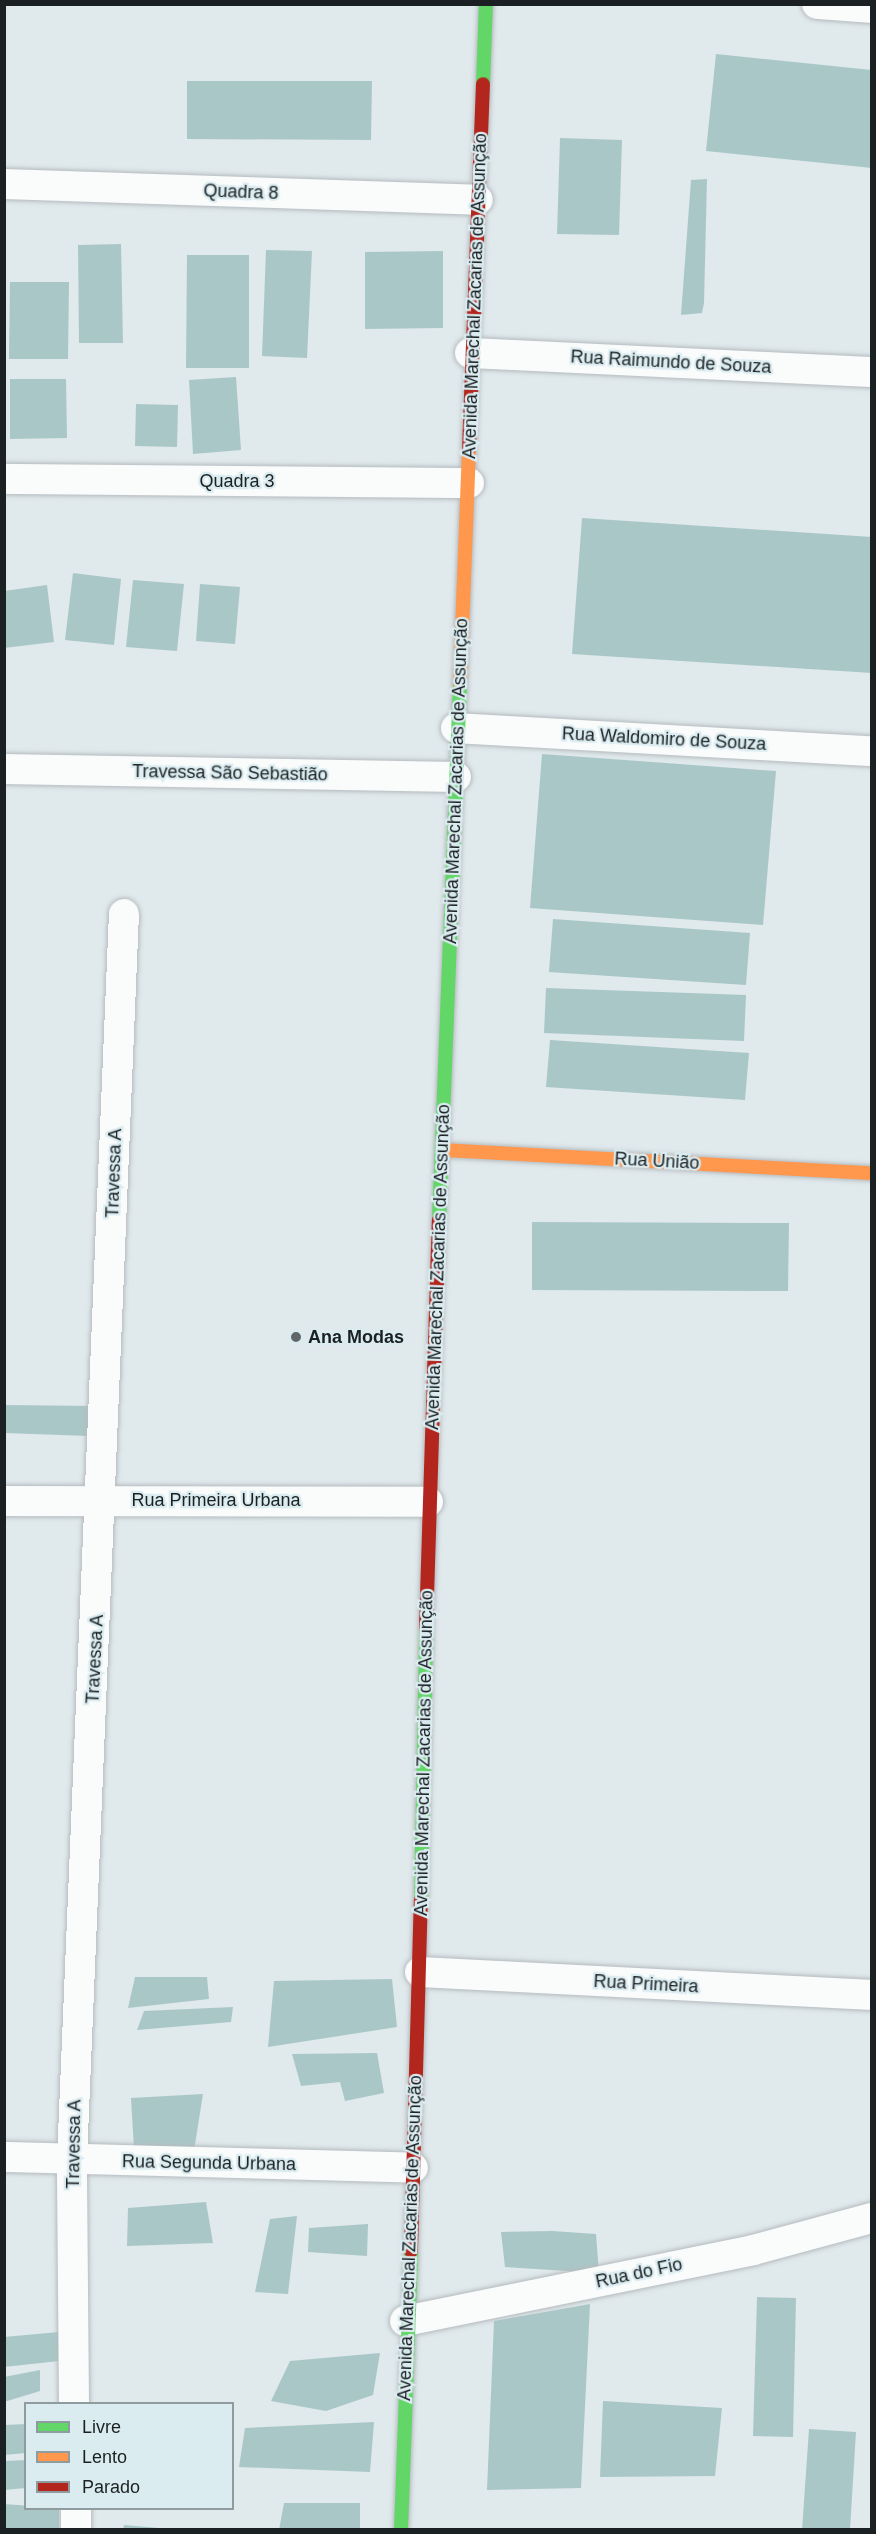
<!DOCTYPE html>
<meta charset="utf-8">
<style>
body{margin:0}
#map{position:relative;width:876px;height:2534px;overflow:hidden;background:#e0e9ec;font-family:Arial,sans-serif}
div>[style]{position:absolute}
.building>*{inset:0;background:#aac7c7}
.roads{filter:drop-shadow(0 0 2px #b5bbbe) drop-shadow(0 0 2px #b5bbbe)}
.street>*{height:30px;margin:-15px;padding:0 15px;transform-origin:15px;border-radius:15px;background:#fafcfc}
.fast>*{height:14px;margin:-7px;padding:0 7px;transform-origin:7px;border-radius:7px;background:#63d668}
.slow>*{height:14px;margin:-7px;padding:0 7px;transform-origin:7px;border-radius:7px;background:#ff974d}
.jam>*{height:14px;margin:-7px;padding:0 7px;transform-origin:7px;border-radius:7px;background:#b3261e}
.dots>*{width:16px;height:16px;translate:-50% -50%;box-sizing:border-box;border:3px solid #dbecf1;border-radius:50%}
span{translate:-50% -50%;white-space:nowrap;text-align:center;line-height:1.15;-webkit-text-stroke:4.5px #dbecf1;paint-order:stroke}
.street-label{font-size:18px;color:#1b2123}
.poi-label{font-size:18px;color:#1b2123;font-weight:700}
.left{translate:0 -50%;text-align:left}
.frame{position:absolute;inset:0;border:6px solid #1b2123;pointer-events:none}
.legend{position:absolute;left:24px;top:2402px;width:210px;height:108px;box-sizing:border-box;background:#dbecf1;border:2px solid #8e9b9f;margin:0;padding:8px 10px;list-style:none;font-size:18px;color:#1b2123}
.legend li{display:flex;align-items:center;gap:12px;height:30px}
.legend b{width:30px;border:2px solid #8e9b9f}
</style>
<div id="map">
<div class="building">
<i style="clip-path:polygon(716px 54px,872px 70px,872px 168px,706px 151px)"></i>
<i style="clip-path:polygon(187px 81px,372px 81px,371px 140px,187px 139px)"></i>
<i style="clip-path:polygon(560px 138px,622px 140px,619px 235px,557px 234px)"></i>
<i style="clip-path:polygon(707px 179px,704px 303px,702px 313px,681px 315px,691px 180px)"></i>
<i style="clip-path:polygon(121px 244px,123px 343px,79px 343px,78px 245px)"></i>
<i style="clip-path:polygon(266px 250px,312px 251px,307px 358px,262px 356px)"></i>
<i style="clip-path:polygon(443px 251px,443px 328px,365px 329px,365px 252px)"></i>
<i style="clip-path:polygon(187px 255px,249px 255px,249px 368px,186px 368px)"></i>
<i style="clip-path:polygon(10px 282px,69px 282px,68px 359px,9px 359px)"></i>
<i style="clip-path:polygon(236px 377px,241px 450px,193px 454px,189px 380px)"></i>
<i style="clip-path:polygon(10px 379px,66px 379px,67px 438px,10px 439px)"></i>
<i style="clip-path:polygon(136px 404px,178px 405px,177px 447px,135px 446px)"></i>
<i style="clip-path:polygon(582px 518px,872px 537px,872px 673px,572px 654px)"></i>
<i style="clip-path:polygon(73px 573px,121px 579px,114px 645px,65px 640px)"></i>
<i style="clip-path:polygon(133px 580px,184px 584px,177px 651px,126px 647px)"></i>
<i style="clip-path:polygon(200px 584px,240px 587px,235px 644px,196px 641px)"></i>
<i style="clip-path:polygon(47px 585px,54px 642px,4px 648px,4px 591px)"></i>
<i style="clip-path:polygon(542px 754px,776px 771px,763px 925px,530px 908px)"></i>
<i style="clip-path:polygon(553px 919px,750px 933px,746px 985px,549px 972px)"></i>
<i style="clip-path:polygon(546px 988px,746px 995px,744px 1041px,544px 1033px)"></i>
<i style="clip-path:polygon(550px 1040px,749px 1053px,745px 1100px,546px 1087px)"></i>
<i style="clip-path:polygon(532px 1222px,789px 1223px,788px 1291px,532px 1290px)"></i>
<i style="clip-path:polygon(4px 1405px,95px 1406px,89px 1436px,4px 1433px)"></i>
<i style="clip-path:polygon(135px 1977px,207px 1977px,209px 1999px,128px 2008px)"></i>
<i style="clip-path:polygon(392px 1979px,397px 2027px,268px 2047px,274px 1981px)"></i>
<i style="clip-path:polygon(233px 2007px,231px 2022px,137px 2030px,144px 2011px)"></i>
<i style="clip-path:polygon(377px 2053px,384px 2093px,345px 2101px,340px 2082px,301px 2086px,292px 2054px)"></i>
<i style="clip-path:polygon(203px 2094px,194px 2151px,134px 2149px,131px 2098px)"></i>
<i style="clip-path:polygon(206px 2202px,213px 2243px,127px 2246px,128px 2208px)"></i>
<i style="clip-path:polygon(297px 2216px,288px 2294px,255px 2292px,270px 2219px)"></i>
<i style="clip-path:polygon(368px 2224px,367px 2256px,308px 2252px,309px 2228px)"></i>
<i style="clip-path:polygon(552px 2231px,596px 2234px,599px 2273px,505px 2267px,501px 2232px)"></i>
<i style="clip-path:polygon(757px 2297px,796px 2298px,793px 2437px,753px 2436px)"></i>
<i style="clip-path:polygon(590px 2304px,581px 2488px,487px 2490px,494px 2321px)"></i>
<i style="clip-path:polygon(59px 2332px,59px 2361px,4px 2367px,4px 2337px)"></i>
<i style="clip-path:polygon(380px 2353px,373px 2395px,326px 2411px,271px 2401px,290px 2361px)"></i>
<i style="clip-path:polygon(40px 2370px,40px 2391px,4px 2402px,4px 2377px)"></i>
<i style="clip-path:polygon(603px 2401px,722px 2408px,715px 2476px,600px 2477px)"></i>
<i style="clip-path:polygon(374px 2422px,370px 2472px,239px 2467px,245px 2428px)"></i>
<i style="clip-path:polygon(26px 2424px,26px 2453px,4px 2455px,4px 2425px)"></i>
<i style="clip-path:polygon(809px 2429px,856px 2432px,850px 2530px,802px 2530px)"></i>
<i style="clip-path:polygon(26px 2460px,26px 2488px,4px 2490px,4px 2461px)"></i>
<i style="clip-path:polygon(284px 2503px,360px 2503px,360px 2530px,279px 2530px)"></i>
<i style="clip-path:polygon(4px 2504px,59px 2508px,59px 2530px,4px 2530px)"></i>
<i style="clip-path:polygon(124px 2525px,159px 2528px,159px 2530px,123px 2530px)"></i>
</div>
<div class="roads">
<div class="street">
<i style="left:817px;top:4px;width:55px;rotate:4.2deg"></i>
<i style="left:4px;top:184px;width:474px;rotate:1.9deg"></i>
<i style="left:470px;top:353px;width:402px;rotate:2.7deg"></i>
<i style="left:4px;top:479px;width:465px;rotate:0.5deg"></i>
<i style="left:456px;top:728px;width:417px;rotate:3.2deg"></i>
<i style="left:4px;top:769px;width:452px;rotate:1deg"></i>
<i style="left:4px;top:1501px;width:424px;rotate:0.1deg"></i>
<i style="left:420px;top:1972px;width:453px;rotate:2.9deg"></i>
<i style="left:4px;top:2157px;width:409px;rotate:1.5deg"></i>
<i style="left:405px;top:2321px;width:355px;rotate:-11.5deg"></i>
<i style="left:753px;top:2250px;width:123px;rotate:-15.1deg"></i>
<i style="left:74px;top:2404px;width:245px;rotate:-90.5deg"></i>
<i style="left:72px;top:2159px;width:1246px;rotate:-87.61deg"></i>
<i style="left:76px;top:2508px;width:22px;rotate:90deg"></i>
</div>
<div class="fast">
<i style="left:483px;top:84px;width:80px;rotate:-87.9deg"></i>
<i style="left:439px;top:1220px;width:537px;rotate:-87.76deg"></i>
<i style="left:421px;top:1900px;width:272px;rotate:-88.9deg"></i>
<i style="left:401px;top:2530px;width:279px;rotate:-87.9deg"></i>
</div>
<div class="slow">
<i style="left:460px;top:683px;width:235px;rotate:-87.8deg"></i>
<i style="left:443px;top:1150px;width:430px;rotate:3.1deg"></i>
</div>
<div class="jam">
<i style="left:469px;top:448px;width:364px;rotate:-87.8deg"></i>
<i style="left:426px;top:1628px;width:408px;rotate:-88.2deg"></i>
<i style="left:411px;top:2251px;width:351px;rotate:-88.4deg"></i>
</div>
</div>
<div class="dots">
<i style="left:296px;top:1337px;background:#606769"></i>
</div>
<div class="street-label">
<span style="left:241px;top:192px;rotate:2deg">Quadra 8</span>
<span style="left:475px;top:296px;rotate:-88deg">Avenida Marechal Zacarias de Assunção</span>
<span style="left:671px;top:362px;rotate:3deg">Rua Raimundo de Souza</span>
<span style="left:237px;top:481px">Quadra 3</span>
<span style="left:664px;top:739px;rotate:3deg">Rua Waldomiro de Souza</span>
<span style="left:230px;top:773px;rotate:1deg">Travessa São Sebastião</span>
<span style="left:456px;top:781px;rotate:-88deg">Avenida Marechal Zacarias de Assunção</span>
<span style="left:657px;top:1161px;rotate:3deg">Rua União</span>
<span style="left:114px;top:1173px;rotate:-88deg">Travessa A</span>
<span style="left:438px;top:1267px;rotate:-88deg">Avenida Marechal Zacarias de Assunção</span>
<span style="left:216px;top:1500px">Rua Primeira Urbana</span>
<span style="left:95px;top:1659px;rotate:-87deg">Travessa A</span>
<span style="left:424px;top:1753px;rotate:-89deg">Avenida Marechal Zacarias de Assunção</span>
<span style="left:646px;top:1984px;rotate:3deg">Rua Primeira</span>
<span style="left:74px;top:2144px;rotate:-89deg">Travessa A</span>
<span style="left:209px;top:2163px;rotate:1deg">Rua Segunda Urbana</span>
<span style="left:410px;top:2238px;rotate:-88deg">Avenida Marechal Zacarias de Assunção</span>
<span style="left:639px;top:2273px;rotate:-12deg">Rua do Fio</span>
</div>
<div class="poi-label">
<span class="left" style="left:308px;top:1337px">Ana Modas</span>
</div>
<div class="frame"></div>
<ul class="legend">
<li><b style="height:8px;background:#63d668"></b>Livre</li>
<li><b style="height:8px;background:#ff974d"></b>Lento</li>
<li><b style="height:8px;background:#b3261e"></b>Parado</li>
</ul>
</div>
